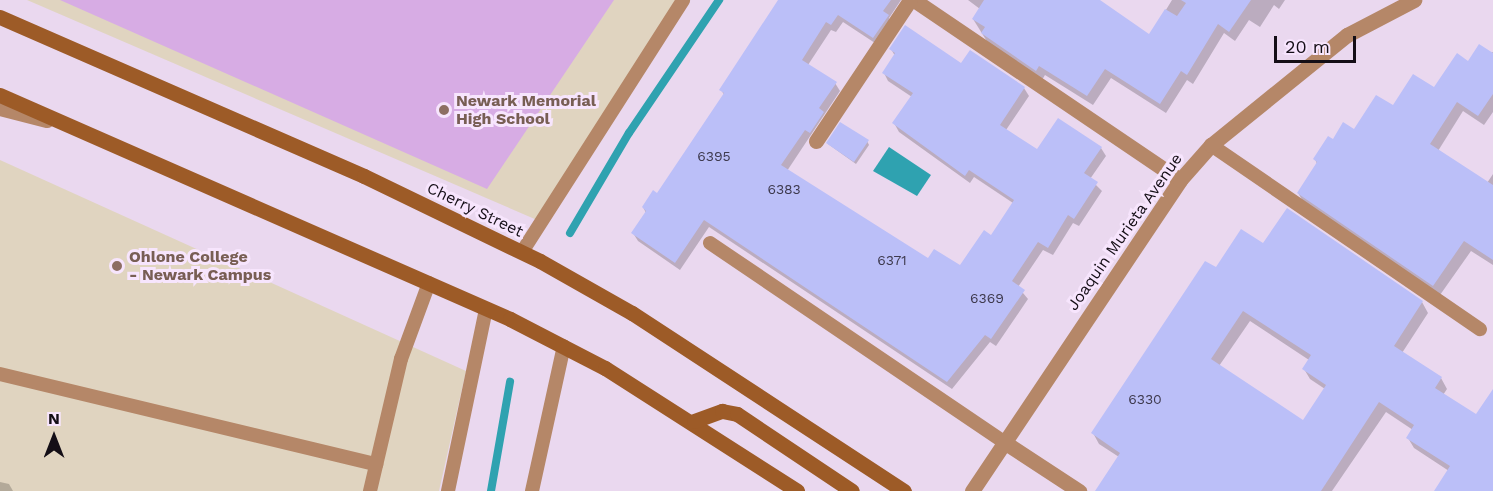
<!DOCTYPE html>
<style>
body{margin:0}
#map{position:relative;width:1493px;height:491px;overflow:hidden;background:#ead8ef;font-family:"Work Sans",sans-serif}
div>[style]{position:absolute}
.education>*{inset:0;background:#e0d4c0}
.green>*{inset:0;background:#d7ace4}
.water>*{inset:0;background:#2fa2b0}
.shadow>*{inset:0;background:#0003}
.stream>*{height:8px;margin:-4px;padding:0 4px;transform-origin:4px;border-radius:4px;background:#2fa2b0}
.building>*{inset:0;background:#bbbff8}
.service>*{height:14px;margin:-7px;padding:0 7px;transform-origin:7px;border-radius:7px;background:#b58768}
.minor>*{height:15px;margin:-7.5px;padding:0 7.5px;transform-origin:7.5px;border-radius:7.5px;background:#b58768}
.secondary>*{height:15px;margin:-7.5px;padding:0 7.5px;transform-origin:7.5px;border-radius:7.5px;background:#9d5b27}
.dots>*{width:16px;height:16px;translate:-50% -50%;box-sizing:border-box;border:3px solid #f7e5fd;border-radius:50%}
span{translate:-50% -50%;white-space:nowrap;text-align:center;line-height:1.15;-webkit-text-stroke:6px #f7e5fd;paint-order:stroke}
.number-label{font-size:14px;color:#3e3a4e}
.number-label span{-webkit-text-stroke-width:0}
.education-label{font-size:16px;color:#785e54;font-weight:700}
.left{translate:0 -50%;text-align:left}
.street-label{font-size:16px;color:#140e16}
.north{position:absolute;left:24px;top:407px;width:60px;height:60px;-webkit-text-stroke:4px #f7e5fd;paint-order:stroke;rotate:0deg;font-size:16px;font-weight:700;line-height:24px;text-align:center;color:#140e16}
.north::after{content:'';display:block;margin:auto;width:21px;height:27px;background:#140e16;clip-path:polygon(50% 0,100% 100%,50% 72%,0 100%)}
.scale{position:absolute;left:1274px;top:36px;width:82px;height:27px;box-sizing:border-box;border:3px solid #140e16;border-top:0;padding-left:8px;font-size:18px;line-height:21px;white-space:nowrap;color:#140e16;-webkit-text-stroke:4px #f7e5fd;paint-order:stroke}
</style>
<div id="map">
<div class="education">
<i style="clip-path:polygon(27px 0,676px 0,537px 220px)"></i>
<i style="clip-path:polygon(0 160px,466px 371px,439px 491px,0 491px)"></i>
</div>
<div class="green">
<i style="clip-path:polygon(60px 0,614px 0,487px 189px)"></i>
</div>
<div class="water">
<i style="clip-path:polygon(889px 147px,931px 175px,917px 196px,873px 171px)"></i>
</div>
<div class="shadow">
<i style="clip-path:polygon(779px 0,901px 0,889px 18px,892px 24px,878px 45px,843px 22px,836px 32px,831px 30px,808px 65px,835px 83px,840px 91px,787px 171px,928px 260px,960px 268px,992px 237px,1013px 203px,974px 177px,970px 183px,899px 132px,894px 123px,912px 97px,888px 81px,884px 73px,895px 56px,891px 49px,961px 65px,1024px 88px,1029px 96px,1006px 130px,1037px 151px,1101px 148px,1106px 156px,1090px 179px,1102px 191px,1079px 226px,1073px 223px,1053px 255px,1043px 250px,1018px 287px,1028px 299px,996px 346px,990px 342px,952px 389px,709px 227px,680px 270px,638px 241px,633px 233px,646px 213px,643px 207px,657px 195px,725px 96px,721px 90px)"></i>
<i style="clip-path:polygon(968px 0,1097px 0,1150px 36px,1172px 0,1285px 0,1279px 9px,1274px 5px,1260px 27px,1249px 20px,1235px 41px,1224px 33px,1193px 84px,1187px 80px,1166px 113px,1111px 78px,1093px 105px,1045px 75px,1042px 80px,988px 43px,973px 19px,980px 9px)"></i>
<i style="clip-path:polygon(1493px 52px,1493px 112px,1484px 125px,1463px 111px,1438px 151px,1487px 183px,1493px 174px,1493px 265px,1471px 251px,1440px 295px,1304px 203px,1298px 193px,1317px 164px,1315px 159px,1333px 141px,1434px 89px,1469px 63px)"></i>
<i style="clip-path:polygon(867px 141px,869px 145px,856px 164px,828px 144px)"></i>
<i style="clip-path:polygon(evenodd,1264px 245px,1422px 302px,1428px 313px,1402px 353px,1441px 378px,1447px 389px,1443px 395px,1477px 416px,1493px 392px,1493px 491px,1436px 491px,1449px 471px,1414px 448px,1408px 438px,1413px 430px,1386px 412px,1332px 491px,1105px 491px,1119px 457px,1099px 444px,1093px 433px,1216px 269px,1264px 245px,1250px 321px,1309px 360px,1304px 369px,1310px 379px,1325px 389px,1303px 422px,1219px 366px,1250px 321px)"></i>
<i style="clip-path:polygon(0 482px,9px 484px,13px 491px,0 491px)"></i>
</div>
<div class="stream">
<i style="left:570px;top:233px;width:116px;rotate:-59.5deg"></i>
<i style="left:629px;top:133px;width:161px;rotate:-55.9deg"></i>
<i style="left:491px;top:491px;width:111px;rotate:-80.1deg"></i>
</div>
<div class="building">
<i style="clip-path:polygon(778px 0,891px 0,883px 11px,889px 15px,873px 38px,838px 15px,831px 25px,826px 22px,802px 60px,837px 82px,819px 108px,824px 112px,810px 133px,805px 130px,781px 165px,928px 258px,934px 249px,960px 265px,984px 230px,991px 235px,1014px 200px,969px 170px,965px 176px,892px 123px,913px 93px,882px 73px,895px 53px,889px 49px,905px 25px,961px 63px,970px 50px,1025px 87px,1000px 125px,1037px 149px,1058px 118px,1102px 147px,1084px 173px,1098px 182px,1074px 219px,1068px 215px,1048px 248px,1038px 242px,1012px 281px,1025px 290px,991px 339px,985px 335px,947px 382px,704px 220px,675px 263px,631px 233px,646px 211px,642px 207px,653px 190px,657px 193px,724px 93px,719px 90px)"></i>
<i style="clip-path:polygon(984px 0,1100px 0,1149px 34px,1165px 9px,1177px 16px,1186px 3px,1181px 0,1251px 0,1229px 32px,1218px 24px,1187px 75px,1181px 71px,1160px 104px,1105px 69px,1087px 96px,1039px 66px,1036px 71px,981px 33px,985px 27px,972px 19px)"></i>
<i style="clip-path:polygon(1479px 44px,1493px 53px,1493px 94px,1478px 116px,1457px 102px,1430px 144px,1493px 185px,1493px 260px,1464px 241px,1433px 286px,1297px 193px,1317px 162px,1313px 159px,1328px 136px,1333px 139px,1343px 122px,1354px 129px,1376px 95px,1393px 105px,1413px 74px,1434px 87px,1457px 53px,1468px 61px)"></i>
<i style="clip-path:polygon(840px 122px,869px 140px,854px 162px,826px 143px)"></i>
<i style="clip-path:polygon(evenodd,1287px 208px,1423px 301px,1394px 346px,1442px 377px,1435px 388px,1476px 414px,1493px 389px,1493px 491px,1434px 491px,1450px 466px,1406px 438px,1414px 425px,1379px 402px,1321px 491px,1095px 491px,1120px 453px,1091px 433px,1205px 261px,1216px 267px,1241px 229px,1263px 243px,1287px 208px,1243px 311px,1311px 355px,1302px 369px,1326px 385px,1303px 420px,1211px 359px,1243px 311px)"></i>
</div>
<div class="service">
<i style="left:0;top:109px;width:49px;rotate:14.3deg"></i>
<i style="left:1211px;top:145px;width:326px;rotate:34.4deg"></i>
<i style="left:710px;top:243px;width:355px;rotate:34.1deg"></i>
<i style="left:522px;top:252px;width:299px;rotate:-57.4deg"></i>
<i style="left:0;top:374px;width:387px;rotate:13.5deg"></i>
<i style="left:370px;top:491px;width:136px;rotate:-76.8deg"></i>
<i style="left:401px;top:359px;width:81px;rotate:-69.8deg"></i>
<i style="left:448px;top:491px;width:186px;rotate:-78.2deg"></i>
<i style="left:532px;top:491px;width:148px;rotate:-77.6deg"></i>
</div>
<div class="minor">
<i style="left:914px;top:0;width:321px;rotate:34.1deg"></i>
<i style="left:816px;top:141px;width:169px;rotate:-56.3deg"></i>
<i style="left:1004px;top:442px;width:90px;rotate:33.2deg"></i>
<i style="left:972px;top:491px;width:374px;rotate:-56.2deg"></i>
<i style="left:1180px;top:180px;width:47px;rotate:-48.5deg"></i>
<i style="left:1211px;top:145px;width:175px;rotate:-39deg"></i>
<i style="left:1347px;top:35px;width:76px;rotate:-27.6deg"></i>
</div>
<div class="secondary">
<i style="left:0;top:17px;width:397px;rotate:23.6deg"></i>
<i style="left:364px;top:176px;width:195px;rotate:25.8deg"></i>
<i style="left:540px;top:261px;width:106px;rotate:29.5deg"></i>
<i style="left:632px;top:313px;width:325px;rotate:33.2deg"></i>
<i style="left:0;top:95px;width:557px;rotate:23.71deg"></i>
<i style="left:510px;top:319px;width:107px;rotate:27.3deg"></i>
<i style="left:605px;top:368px;width:228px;rotate:32.6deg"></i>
<i style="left:694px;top:421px;width:30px;rotate:-20deg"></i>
<i style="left:722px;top:411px;width:15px;rotate:11deg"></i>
<i style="left:737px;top:414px;width:138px;rotate:33.8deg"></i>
</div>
<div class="dots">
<i style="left:444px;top:110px;background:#8d6e63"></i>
<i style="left:117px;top:266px;background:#8d6e63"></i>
</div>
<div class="number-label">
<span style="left:714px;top:156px">6395</span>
<span style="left:784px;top:189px">6383</span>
<span style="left:892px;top:260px">6371</span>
<span style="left:987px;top:298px">6369</span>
<span style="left:1145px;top:399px">6330</span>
</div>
<div class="education-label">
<span class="left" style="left:456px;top:110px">Newark Memorial<br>High School</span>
<span class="left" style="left:129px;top:266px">Ohlone College<br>- Newark Campus</span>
</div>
<div class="street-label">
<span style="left:475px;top:210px;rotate:26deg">Cherry Street</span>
<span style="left:1125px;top:232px;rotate:-55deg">Joaquin Murieta Avenue</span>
</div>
<div class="north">N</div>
<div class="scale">20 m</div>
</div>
